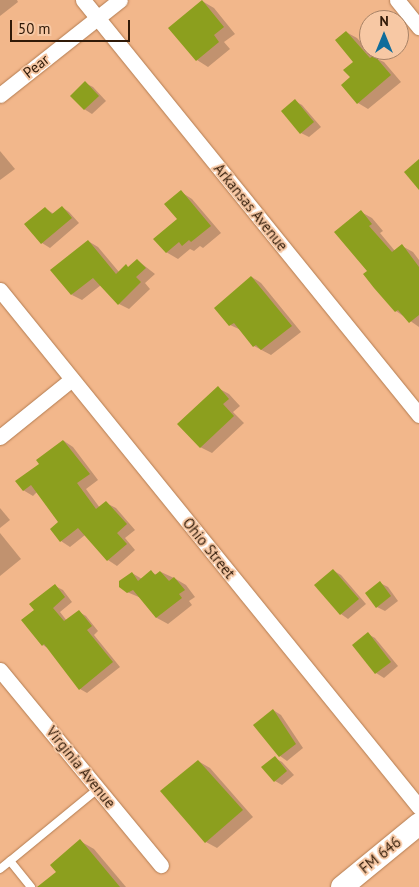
<!DOCTYPE html>
<style>
body{margin:0}
#map{position:relative;width:419px;height:887px;overflow:hidden;background:#f2b78b;font-family:"PT Sans",sans-serif}
div>[style]{position:absolute}
.shadow>*{inset:0;background:#0003}
.building>*{inset:0;background:#8c9f1e}
.roads{filter:drop-shadow(0 0 1px #b37c51) drop-shadow(0 0 1px #b37c51)}
.lane>*{height:8px;margin:-4px;padding:0 4px;transform-origin:4px;border-radius:4px;background:#fff}
.street>*{height:15px;margin:-7.5px;padding:0 7.5px;transform-origin:7.5px;border-radius:7.5px;background:#fff}
.secondary>*{height:22px;margin:-11px;padding:0 11px;transform-origin:11px;border-radius:11px;background:#fff}
span{translate:-50% -50%;white-space:nowrap;text-align:center;line-height:1.15;-webkit-text-stroke:4px #f7c8a4;paint-order:stroke}
.street-label{font-size:15px;color:#301a08}
.north{position:absolute;left:359px;top:10px;width:50px;height:50px;box-sizing:border-box;background:#f7c8a4;border:1px solid #a78266;border-radius:50%;rotate:0deg;font-size:14px;font-weight:700;line-height:20px;text-align:center;color:#301a08}
.north::after{content:'';display:block;margin:auto;width:18px;height:22px;background:#106d9b;clip-path:polygon(50% 0,100% 100%,50% 72%,0 100%)}
.scale{position:absolute;left:10px;top:20px;width:120px;height:22px;box-sizing:border-box;border:2px solid #301a08;border-top:0;padding-left:6px;font-size:15px;line-height:18px;white-space:nowrap;color:#301a08;-webkit-text-stroke:4px #f7c8a4;paint-order:stroke}
</style>
<div id="map">
<div class="shadow">
<i style="clip-path:polygon(0 0,17px 0,18px 2px,0 16px)"></i>
<i style="clip-path:polygon(202px 1px,214px 8px,235px 34px,224px 42px,230px 49px,208px 67px,197px 60px)"></i>
<i style="clip-path:polygon(346px 32px,357px 38px,373px 57px,384px 62px,401px 82px,368px 109px,358px 103px,352px 78px,355px 62px)"></i>
<i style="clip-path:polygon(85px 83px,93px 87px,106px 101px,92px 114px,84px 109px)"></i>
<i style="clip-path:polygon(295px 101px,302px 105px,321px 127px,309px 137px,301px 133px)"></i>
<i style="clip-path:polygon(0 151px,15px 169px,0 180px)"></i>
<i style="clip-path:polygon(181px 192px,192px 199px,221px 233px,203px 248px,200px 246px,194px 251px,190px 249px,178px 259px,166px 252px,179px 219px)"></i>
<i style="clip-path:polygon(62px 207px,69px 212px,79px 223px,50px 248px,42px 243px,26px 225px,46px 209px,54px 214px)"></i>
<i style="clip-path:polygon(361px 212px,372px 218px,383px 231px,380px 233px,395px 251px,402px 246px,413px 252px,419px 260px,419px 327px,396px 311px,368px 271px)"></i>
<i style="clip-path:polygon(88px 241px,98px 247px,119px 272px,126px 266px,129px 268px,137px 260px,155px 274px,145px 283px,150px 289px,129px 309px,119px 304px,101px 285px,82px 300px,72px 295px)"></i>
<i style="clip-path:polygon(252px 277px,261px 283px,301px 332px,271px 355px,254px 346px,241px 330px,230px 325px,215px 308px)"></i>
<i style="clip-path:polygon(218px 388px,229px 394px,240px 406px,233px 412px,244px 423px,212px 453px,200px 447px)"></i>
<i style="clip-path:polygon(64px 441px,73px 447px,98px 480px,86px 489px,100px 508px,106px 503px,116px 508px,135px 530px,125px 538px,135px 550px,117px 566px,108px 560px,85px 535px,70px 547px,61px 541px,60px 522px,37px 492px,33px 496px,23px 490px,40px 464px)"></i>
<i style="clip-path:polygon(0 508px,10px 520px,0 528px)"></i>
<i style="clip-path:polygon(0 533px,21px 559px,0 576px)"></i>
<i style="clip-path:polygon(334px 571px,341px 575px,366px 604px,348px 619px,341px 614px)"></i>
<i style="clip-path:polygon(151px 572px,157px 575px,161px 572px,174px 578px,186px 585px,195px 597px,189px 601px,192px 605px,168px 624px,157px 618px,141px 598px,127px 592px,132px 573px,142px 579px)"></i>
<i style="clip-path:polygon(380px 583px,388px 587px,398px 601px,385px 611px,377px 607px)"></i>
<i style="clip-path:polygon(55px 586px,63px 590px,72px 602px,60px 612px,67px 621px,79px 612px,86px 616px,98px 631px,94px 635px,120px 667px,87px 693px,80px 689px,49px 649px,43px 645px,36px 610px)"></i>
<i style="clip-path:polygon(368px 634px,375px 638px,398px 666px,384px 678px,376px 673px)"></i>
<i style="clip-path:polygon(273px 710px,281px 715px,303px 748px,287px 761px,280px 756px)"></i>
<i style="clip-path:polygon(275px 758px,282px 762px,294px 775px,282px 785px,275px 781px)"></i>
<i style="clip-path:polygon(198px 761px,210px 768px,253px 817px,217px 848px,206px 842px)"></i>
<i style="clip-path:polygon(80px 841px,94px 849px,126px 887px,45px 887px)"></i>
</div>
<div class="building">
<i style="clip-path:polygon(202px 0,224px 27px,214px 35px,219px 42px,196px 61px,168px 28px)"></i>
<i style="clip-path:polygon(346px 31px,370px 58px,374px 55px,391px 75px,357px 104px,341px 85px,350px 77px,343px 70px,353px 62px,335px 40px)"></i>
<i style="clip-path:polygon(85px 81px,99px 96px,84px 110px,70px 96px)"></i>
<i style="clip-path:polygon(295px 99px,314px 122px,300px 134px,281px 111px)"></i>
<i style="clip-path:polygon(419px 159px,419px 190px,404px 172px)"></i>
<i style="clip-path:polygon(181px 190px,211px 226px,191px 242px,189px 240px,182px 246px,179px 242px,166px 253px,153px 239px,177px 219px,164px 204px)"></i>
<i style="clip-path:polygon(62px 206px,72px 218px,41px 244px,24px 224px,45px 207px,52px 214px)"></i>
<i style="clip-path:polygon(361px 210px,372px 224px,369px 226px,392px 252px,402px 244px,419px 267px,419px 315px,409px 323px,398px 310px,395px 312px,374px 288px,363px 274px,367px 271px,334px 232px)"></i>
<i style="clip-path:polygon(88px 240px,116px 274px,126px 264px,128px 267px,137px 259px,146px 268px,136px 277px,141px 282px,118px 305px,93px 278px,71px 295px,50px 270px)"></i>
<i style="clip-path:polygon(251px 276px,292px 326px,261px 350px,256px 345px,253px 347px,234px 323px,229px 326px,214px 308px)"></i>
<i style="clip-path:polygon(218px 386px,229px 399px,223px 404px,234px 416px,200px 448px,177px 424px)"></i>
<i style="clip-path:polygon(63px 440px,90px 474px,77px 483px,96px 509px,106px 501px,127px 524px,117px 533px,127px 544px,107px 561px,78px 528px,60px 542px,50px 529px,58px 522px,31px 485px,23px 491px,15px 481px,39px 464px,36px 460px)"></i>
<i style="clip-path:polygon(333px 569px,359px 599px,340px 615px,314px 585px)"></i>
<i style="clip-path:polygon(151px 570px,155px 575px,160px 571px,169px 581px,174px 577px,185px 590px,179px 594px,182px 598px,156px 618px,133px 590px,127px 593px,119px 587px,119px 581px,132px 572px,138px 581px)"></i>
<i style="clip-path:polygon(380px 581px,391px 596px,376px 608px,365px 593px)"></i>
<i style="clip-path:polygon(55px 584px,65px 597px,53px 608px,64px 621px,79px 610px,92px 626px,87px 630px,113px 662px,79px 690px,44px 644px,42px 646px,21px 620px,34px 610px,29px 604px)"></i>
<i style="clip-path:polygon(368px 632px,391px 662px,375px 674px,352px 645px)"></i>
<i style="clip-path:polygon(273px 709px,296px 744px,279px 757px,253px 725px)"></i>
<i style="clip-path:polygon(275px 756px,287px 771px,274px 782px,261px 767px)"></i>
<i style="clip-path:polygon(198px 760px,243px 810px,205px 843px,160px 791px)"></i>
<i style="clip-path:polygon(80px 839px,120px 887px,37px 887px,56px 872px,50px 865px)"></i>
</div>
<div class="roads">
<div class="lane">
<i style="left:0;top:869px;width:13px;rotate:-39deg"></i>
<i style="left:31px;top:887px;width:33px;rotate:-129deg"></i>
<i style="left:10px;top:861px;width:115px;rotate:-39.4deg"></i>
</div>
<div class="street">
<i style="left:83px;top:0;width:534px;rotate:51.01deg"></i>
<i style="left:397px;top:0;width:35px;rotate:51deg"></i>
<i style="left:0;top:95px;width:153px;rotate:-38.4deg"></i>
<i style="left:0;top:290px;width:665px;rotate:50.98deg"></i>
<i style="left:0;top:437px;width:92px;rotate:-38.9deg"></i>
<i style="left:0;top:670px;width:253px;rotate:50.5deg"></i>
</div>
<div class="secondary">
<i style="left:342px;top:887px;width:99px;rotate:-39.3deg"></i>
</div>
</div>
<div class="street-label">
<span style="left:36px;top:66px;rotate:-38deg">Pear</span>
<span style="left:251px;top:207px;rotate:51deg">Arkansas Avenue</span>
<span style="left:209px;top:548px;rotate:51deg">Ohio Street</span>
<span style="left:81px;top:767px;rotate:51deg">Virginia Avenue</span>
<span style="left:380px;top:855px;rotate:-39deg">FM 646</span>
</div>
<div class="north">N</div>
<div class="scale">50 m</div>
</div>
